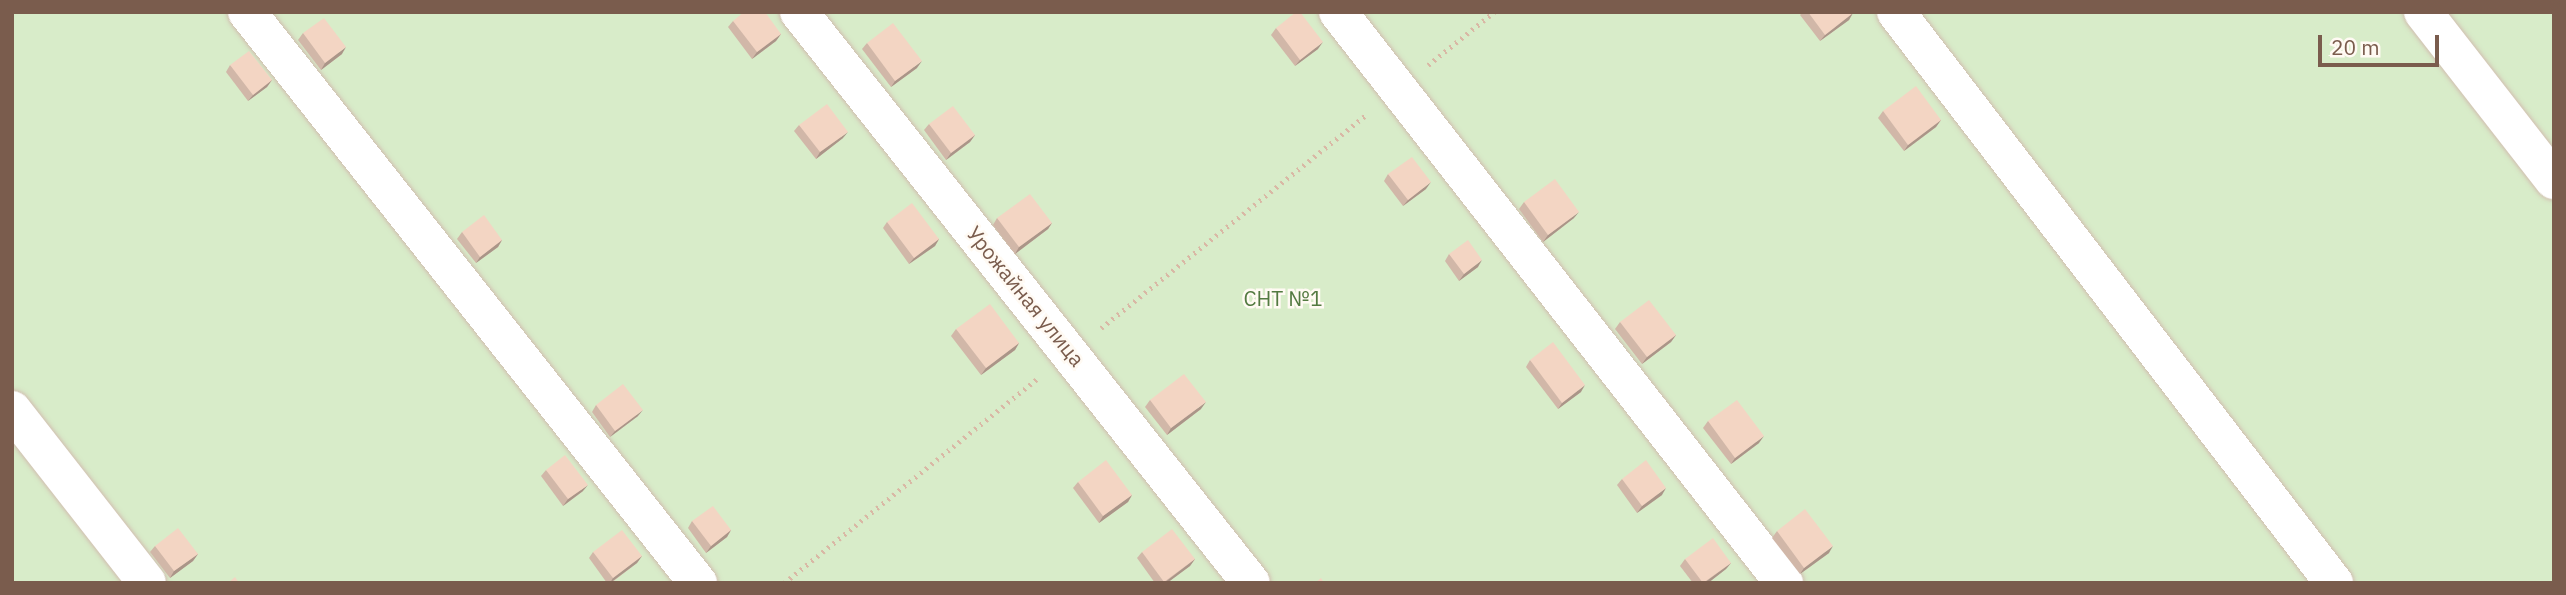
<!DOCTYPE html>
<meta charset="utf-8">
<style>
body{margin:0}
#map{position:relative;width:2566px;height:595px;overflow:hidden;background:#fdf6ec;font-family:"IBM Plex Sans",sans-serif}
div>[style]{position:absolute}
.green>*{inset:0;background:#d8ecc9}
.path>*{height:4.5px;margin-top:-2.25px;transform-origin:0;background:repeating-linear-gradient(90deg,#d9b8a5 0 2px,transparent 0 7px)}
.roads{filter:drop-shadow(0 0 2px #d1beb0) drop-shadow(0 0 2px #d1beb0)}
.minor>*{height:38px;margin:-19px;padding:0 19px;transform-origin:19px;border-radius:19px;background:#fff}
.wall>*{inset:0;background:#d1b7a8}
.shaded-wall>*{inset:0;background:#aa9588}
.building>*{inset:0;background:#f3d5c3}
span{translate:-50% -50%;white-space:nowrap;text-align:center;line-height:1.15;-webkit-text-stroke:5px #fffaf3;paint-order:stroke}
.street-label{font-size:21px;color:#7a5c4d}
.park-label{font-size:21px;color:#537a41}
.frame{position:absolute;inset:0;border:14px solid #7a5c4d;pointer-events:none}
.scale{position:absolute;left:2318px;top:35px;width:121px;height:32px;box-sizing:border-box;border:4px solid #7a5c4d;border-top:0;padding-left:9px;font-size:21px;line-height:24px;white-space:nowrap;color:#7a5c4d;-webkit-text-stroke:5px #fffaf3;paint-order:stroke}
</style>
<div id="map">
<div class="green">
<i style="clip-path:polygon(12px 12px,2554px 12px,2554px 583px,12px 583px)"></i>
</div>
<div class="path">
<i style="left:1428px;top:65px;width:85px;rotate:-38.8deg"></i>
<i style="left:1101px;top:328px;width:341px;rotate:-38.8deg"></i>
<i style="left:784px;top:583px;width:328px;rotate:-38.9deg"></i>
</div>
<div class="roads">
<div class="minor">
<i style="left:247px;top:12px;width:728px;rotate:51.7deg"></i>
<i style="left:799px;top:12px;width:728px;rotate:51.64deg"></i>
<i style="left:1338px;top:12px;width:725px;rotate:52.01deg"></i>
<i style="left:1896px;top:12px;width:720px;rotate:52.51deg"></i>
<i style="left:2423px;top:12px;width:213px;rotate:52.1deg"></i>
<i style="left:12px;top:410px;width:219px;rotate:52deg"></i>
</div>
</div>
<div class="wall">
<i style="clip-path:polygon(1803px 12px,1853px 12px,1849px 20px,1820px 41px,1800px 15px)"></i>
<i style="clip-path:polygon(733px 21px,781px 34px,776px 41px,752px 59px,728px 27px)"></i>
<i style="clip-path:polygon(1276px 28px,1318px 49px,1295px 66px,1271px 35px)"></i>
<i style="clip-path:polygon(303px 33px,342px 54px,321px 70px,298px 40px)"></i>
<i style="clip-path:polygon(867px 43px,917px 68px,891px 87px,862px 49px)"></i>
<i style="clip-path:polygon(230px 65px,272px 80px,267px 87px,248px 101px,226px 72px)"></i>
<i style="clip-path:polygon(1883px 111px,1941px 120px,1936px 127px,1904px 151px,1878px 118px)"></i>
<i style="clip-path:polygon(929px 124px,975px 135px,970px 142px,946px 160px,924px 130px)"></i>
<i style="clip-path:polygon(799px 125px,843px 138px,816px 159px,794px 131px)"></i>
<i style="clip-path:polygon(1388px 174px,1426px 189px,1403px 206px,1384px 181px)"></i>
<i style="clip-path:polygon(1524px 202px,1574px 218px,1543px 242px,1519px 209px)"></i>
<i style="clip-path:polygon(997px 218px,1052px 223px,1048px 229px,1015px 254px,993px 225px)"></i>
<i style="clip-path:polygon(887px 222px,939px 239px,935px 246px,909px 264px,883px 228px)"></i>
<i style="clip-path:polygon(462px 232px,502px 240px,498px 247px,476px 263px,457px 239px)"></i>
<i style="clip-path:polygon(1449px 254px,1478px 267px,1459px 281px,1445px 261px)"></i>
<i style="clip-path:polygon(1620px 322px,1676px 335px,1671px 342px,1642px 364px,1615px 329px)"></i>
<i style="clip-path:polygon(956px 329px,1019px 343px,1015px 350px,981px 375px,951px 336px)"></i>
<i style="clip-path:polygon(1530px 360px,1581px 392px,1558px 409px,1526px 367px)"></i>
<i style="clip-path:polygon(1150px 400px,1201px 409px,1167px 435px,1145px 407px)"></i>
<i style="clip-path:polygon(596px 405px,638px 416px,610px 437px,592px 412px)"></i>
<i style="clip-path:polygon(1708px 421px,1759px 443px,1731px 464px,1703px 428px)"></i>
<i style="clip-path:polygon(546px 470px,583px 491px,563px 506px,541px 476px)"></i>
<i style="clip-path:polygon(1622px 479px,1662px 495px,1637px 513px,1617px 485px)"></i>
<i style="clip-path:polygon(1078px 482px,1132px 495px,1128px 502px,1099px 523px,1073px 488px)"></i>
<i style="clip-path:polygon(692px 521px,731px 530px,727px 537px,706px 553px,688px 528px)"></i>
<i style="clip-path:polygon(1777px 531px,1829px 553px,1800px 574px,1772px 538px)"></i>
<i style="clip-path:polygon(155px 546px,198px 554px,193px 561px,170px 578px,150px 552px)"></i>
<i style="clip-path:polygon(593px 552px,642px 556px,637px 563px,611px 583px,607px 583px,589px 558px)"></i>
<i style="clip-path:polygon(1142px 552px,1195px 559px,1190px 566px,1167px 583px,1155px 583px,1137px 558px)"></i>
<i style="clip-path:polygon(1685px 559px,1731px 563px,1726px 569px,1708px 583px,1693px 583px,1680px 566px)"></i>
</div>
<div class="shaded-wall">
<i style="clip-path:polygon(1853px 13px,1849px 20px,1820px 41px,1825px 35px)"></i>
<i style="clip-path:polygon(781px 34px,776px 41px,752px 59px,757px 52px)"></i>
<i style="clip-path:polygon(1323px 42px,1318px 49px,1295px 66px,1300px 60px)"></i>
<i style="clip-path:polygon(346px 47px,342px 54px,321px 70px,325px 63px)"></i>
<i style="clip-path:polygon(922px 61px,917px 68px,891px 87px,895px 81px)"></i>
<i style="clip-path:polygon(272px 80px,267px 87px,248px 101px,253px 95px)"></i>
<i style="clip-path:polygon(1941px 120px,1936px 127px,1904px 151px,1908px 145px)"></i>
<i style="clip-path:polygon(848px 132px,843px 138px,816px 159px,820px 152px)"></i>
<i style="clip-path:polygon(975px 135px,970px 142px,946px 160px,951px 153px)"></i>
<i style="clip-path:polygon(1431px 182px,1426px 189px,1403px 206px,1408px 200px)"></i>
<i style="clip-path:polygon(1579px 212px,1574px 218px,1543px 242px,1548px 235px)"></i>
<i style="clip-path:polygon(1052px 223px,1048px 229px,1015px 254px,1019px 247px)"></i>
<i style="clip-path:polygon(939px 239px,935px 246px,909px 264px,914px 258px)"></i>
<i style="clip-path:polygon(502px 240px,498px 247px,476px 263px,480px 257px)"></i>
<i style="clip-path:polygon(1482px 260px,1478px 267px,1459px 281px,1464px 274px)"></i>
<i style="clip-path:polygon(1676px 335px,1671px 342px,1642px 364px,1647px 357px)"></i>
<i style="clip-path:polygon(1019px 343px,1015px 350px,981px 375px,986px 368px)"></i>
<i style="clip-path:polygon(1585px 385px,1581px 392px,1558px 409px,1562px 403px)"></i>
<i style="clip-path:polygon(1206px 402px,1201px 409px,1167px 435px,1171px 428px)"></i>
<i style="clip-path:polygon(643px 410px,638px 416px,610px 437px,615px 431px)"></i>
<i style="clip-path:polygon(1764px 436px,1759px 443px,1731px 464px,1735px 458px)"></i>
<i style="clip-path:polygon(588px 485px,583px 491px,563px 506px,568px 499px)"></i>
<i style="clip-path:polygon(1666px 488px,1662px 495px,1637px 513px,1642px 506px)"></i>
<i style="clip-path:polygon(1132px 495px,1128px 502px,1099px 523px,1103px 516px)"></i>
<i style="clip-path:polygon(731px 530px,727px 537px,706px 553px,711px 546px)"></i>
<i style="clip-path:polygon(1833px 546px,1829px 553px,1800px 574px,1804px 568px)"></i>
<i style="clip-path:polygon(198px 554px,193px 561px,170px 578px,174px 571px)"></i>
<i style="clip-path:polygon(642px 556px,637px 563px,610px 583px,613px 578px)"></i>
<i style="clip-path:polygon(1195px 559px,1190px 566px,1167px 583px,1164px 583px)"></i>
<i style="clip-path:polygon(1731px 563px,1726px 569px,1708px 583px,1704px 583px)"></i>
</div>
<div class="building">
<i style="clip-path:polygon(744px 12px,765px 12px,781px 34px,757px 52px,733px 21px)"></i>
<i style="clip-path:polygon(1296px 12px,1300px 12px,1323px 42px,1300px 60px,1276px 28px)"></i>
<i style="clip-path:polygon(1808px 12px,1853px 12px,1853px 13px,1825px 35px)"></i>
<i style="clip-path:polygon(324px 18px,346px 47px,325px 63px,303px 33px)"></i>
<i style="clip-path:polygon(893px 23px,922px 61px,895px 81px,867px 43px)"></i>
<i style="clip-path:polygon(249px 51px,272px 80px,253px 95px,230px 65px)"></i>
<i style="clip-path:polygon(1916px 86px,1941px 120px,1908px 145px,1883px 111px)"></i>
<i style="clip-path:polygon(827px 104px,848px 132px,820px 152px,799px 125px)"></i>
<i style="clip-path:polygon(953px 106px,975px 135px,951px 153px,929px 124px)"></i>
<i style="clip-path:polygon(1412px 157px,1431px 182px,1408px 200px,1388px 174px)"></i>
<i style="clip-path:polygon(1555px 179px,1579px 212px,1548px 235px,1524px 202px)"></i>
<i style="clip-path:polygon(1030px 194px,1052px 223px,1019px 247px,997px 218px)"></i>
<i style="clip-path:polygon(912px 203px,939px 239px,914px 258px,887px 222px)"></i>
<i style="clip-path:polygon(484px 215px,502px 240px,480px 257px,462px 232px)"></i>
<i style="clip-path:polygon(1468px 240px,1482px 260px,1464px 274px,1449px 254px)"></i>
<i style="clip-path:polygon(1649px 300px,1676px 335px,1647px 357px,1620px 322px)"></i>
<i style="clip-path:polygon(990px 304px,1019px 343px,986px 368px,956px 329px)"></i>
<i style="clip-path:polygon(1553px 342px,1585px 385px,1562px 403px,1530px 360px)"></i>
<i style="clip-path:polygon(1184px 374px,1206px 402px,1171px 428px,1150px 400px)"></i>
<i style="clip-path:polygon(623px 384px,643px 410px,615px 431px,596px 405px)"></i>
<i style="clip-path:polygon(1737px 400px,1764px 436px,1735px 458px,1708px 421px)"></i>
<i style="clip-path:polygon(565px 455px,588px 485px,568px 499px,546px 470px)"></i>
<i style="clip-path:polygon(1106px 460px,1132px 495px,1103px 516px,1078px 482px)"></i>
<i style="clip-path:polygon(1646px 460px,1666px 488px,1642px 506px,1622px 479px)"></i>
<i style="clip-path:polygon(713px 506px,731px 530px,711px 546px,692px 521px)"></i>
<i style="clip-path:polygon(1805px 509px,1833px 546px,1804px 568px,1777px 531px)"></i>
<i style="clip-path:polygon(178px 528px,198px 554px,174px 571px,155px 546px)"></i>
<i style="clip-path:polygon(1172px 529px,1195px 559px,1164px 582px,1142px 552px)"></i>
<i style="clip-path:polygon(622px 530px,642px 556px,613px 578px,593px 552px)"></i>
<i style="clip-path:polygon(1713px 538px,1731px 563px,1703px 583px,1685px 559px)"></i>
<i style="clip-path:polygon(235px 577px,239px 583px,228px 583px)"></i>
<i style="clip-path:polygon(1321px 578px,1324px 583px,1315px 583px)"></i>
</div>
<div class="street-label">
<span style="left:1026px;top:296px;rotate:51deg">Урожайная улица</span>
</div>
<div class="park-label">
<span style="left:1283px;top:298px">СНТ №1</span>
</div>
<div class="frame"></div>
<div class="scale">20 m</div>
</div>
